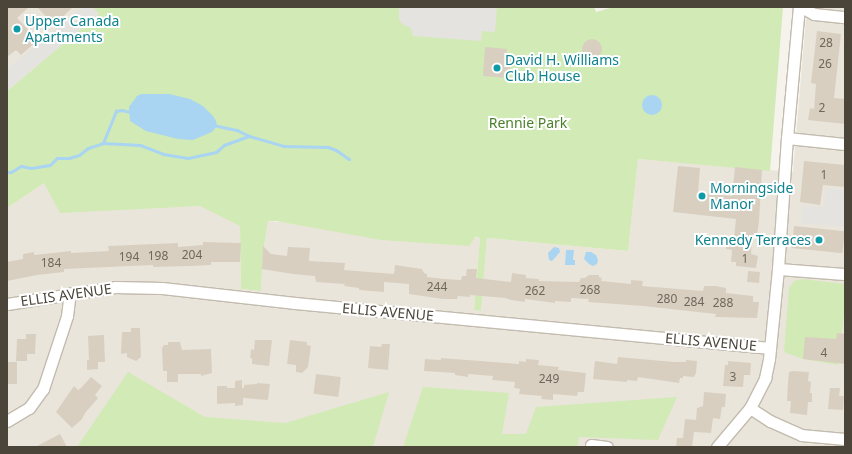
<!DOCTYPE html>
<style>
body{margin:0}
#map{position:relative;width:852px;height:454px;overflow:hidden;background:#f6f3ec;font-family:"Noto Sans",sans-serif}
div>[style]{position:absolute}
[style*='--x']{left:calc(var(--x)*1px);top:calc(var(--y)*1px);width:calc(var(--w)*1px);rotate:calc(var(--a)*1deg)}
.residential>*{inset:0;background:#eae5da}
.green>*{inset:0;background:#d2eab5}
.parking>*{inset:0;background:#e5e3e0}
.water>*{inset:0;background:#a9d4f2}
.round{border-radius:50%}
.stream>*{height:3px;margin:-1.5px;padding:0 1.5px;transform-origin:1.5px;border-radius:1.5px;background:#a9d4f2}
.building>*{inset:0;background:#d8cfc1;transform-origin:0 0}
.roads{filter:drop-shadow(1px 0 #c2bbae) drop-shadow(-1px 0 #c2bbae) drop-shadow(0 1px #c2bbae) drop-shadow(0 -1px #c2bbae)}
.minor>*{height:11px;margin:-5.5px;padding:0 5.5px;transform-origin:5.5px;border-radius:5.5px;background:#fff}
.dots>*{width:11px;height:11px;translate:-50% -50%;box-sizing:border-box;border:2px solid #fff;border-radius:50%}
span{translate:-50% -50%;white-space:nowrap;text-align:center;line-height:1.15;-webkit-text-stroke:4px #fff;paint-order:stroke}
.number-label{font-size:12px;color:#6e675b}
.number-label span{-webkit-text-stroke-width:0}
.culture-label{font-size:14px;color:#0d838f}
.left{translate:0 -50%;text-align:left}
.right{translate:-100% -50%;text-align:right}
.park-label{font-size:14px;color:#4a7f2a}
.street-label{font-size:14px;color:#4b4439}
.frame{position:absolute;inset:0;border:8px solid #4b4439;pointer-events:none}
</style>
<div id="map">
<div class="residential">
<div style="clip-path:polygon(7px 7px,93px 7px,7px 91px)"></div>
<div style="clip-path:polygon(807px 7px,845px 7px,845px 447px,7px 447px,7px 208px,44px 183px,200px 206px,240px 209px,241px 289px,261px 291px,263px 253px,268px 221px,480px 238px,474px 310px,481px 311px,487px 238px,628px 251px,638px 159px,793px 172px)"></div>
</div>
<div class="green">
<div style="clip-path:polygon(93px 7px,594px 7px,596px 12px,614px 7px,783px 7px,770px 171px,638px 159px,628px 251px,487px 238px,481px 311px,474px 310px,480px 238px,475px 237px,469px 246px,381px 240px,276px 221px,268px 221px,263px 253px,261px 291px,241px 289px,240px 226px,200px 206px,60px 213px,44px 183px,7px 208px,7px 91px,98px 14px)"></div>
<div style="clip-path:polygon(802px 279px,845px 284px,845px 306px,838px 365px,803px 359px,784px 352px,789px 288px,794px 281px)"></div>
<div style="clip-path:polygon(128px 372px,205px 417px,285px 423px,389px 392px,373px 447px,77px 447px)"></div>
<div style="clip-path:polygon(423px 387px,509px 393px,502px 434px,526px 434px,536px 407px,677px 397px,658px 440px,579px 437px,577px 447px,403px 447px)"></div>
</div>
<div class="parking">
<div style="clip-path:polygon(82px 7px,93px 7px,99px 14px,7px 91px,7px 69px)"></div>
<div style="clip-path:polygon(395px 7px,497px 7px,495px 32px,482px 31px,481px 41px,413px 36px,411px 28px,402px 24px,399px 19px,399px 8px)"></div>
<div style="clip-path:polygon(825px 188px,845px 190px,845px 227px,801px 223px,802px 205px,824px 207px)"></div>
</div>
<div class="water">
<div style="clip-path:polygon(141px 94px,169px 94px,190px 99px,203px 106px,213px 116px,216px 121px,217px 126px,212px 132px,193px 140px,178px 139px,146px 131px,130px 121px,129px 107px,137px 96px)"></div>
<div class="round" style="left:642px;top:95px;width:20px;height:20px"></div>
<div style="clip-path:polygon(554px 247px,559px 248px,560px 252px,552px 261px,549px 260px,548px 253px)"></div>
<div style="clip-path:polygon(566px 250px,574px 250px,573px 260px,575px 260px,575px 265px,565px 265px)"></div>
<div style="clip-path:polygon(586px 252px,591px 252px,596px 255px,598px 260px,597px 264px,593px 266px,589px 264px,584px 259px)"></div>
</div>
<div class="stream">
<div style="--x:213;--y:125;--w:25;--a:12"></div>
<div style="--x:237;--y:130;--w:13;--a:27"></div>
<div style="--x:249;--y:136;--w:35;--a:16"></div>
<div style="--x:283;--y:146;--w:45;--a:1.3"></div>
<div style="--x:328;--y:147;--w:9;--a:21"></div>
<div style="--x:336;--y:150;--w:16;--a:35"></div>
<div style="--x:103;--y:143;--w:35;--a:-68"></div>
<div style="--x:116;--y:111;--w:6;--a:-9"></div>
<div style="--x:122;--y:110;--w:11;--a:15"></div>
<div style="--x:7;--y:172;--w:4;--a:0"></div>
<div style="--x:11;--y:172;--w:12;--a:-31"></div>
<div style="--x:21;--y:166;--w:10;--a:11"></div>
<div style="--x:31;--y:168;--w:19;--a:-9"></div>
<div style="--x:50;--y:165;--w:10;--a:-45"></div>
<div style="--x:57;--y:158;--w:12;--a:0"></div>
<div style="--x:69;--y:158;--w:10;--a:-17"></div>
<div style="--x:79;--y:155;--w:11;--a:-38"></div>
<div style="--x:88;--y:148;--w:16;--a:-18"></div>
<div style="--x:103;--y:143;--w:37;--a:3"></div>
<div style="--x:140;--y:145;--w:25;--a:21"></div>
<div style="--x:163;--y:154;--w:25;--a:9"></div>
<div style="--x:188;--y:158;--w:29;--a:-12"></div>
<div style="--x:216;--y:152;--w:11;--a:-41"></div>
<div style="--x:224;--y:145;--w:27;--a:-20"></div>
</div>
<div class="building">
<div style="clip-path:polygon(7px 7px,29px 7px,17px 18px,38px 40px,21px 55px,16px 50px,7px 57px)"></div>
<div style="clip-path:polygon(37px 7px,73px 7px,54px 25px)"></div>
<div style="clip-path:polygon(817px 31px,841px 34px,834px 98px,845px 99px,845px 124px,808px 120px,810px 108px,814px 109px,816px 84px,811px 83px)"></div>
<div class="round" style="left:582px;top:39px;width:20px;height:20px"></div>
<div style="clip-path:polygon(485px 47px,507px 49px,506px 60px,511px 61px,509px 78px,483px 76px)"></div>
<div style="clip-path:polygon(804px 161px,845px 165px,845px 187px,823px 185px,820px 205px,800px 202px)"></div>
<div style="clip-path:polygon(678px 166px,700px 168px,698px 193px,732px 196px,735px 167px,762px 170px,759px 221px,757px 236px,752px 236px,751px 254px,758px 256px,756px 268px,736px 266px,736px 262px,731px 262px,732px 250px,726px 249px,727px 237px,734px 237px,736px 219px,673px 212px)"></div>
<div style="left:794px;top:226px;width:51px;height:22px;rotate:6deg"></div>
<div style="clip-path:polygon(203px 242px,241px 243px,240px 262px,211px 262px,211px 265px,190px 266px,153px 267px,153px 265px,64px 269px,64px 272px,37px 275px,7px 281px,7px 262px,23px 259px,23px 254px,34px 252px,34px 255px,71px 251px,71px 253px,109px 251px,108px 246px,178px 243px,178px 247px,203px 245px)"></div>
<div style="clip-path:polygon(263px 246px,271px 254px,287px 256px,288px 247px,310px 248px,309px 261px,345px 263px,344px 270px,394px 274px,395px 265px,422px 269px,424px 273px,427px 274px,427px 277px,444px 279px,461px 280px,462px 276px,466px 276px,467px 269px,477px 269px,476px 278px,511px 282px,512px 273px,526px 275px,526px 278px,539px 279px,539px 281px,579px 282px,581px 278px,585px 278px,589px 275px,599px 275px,599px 277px,602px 278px,601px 281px,631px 284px,631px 280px,643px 281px,642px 286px,703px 291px,704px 286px,715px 286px,726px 288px,726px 293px,753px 296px,753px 302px,759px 302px,757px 318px,715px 317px,716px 314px,643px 306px,588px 302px,589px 299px,571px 298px,571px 302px,555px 301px,555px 303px,525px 299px,525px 302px,511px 300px,505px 298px,470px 295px,470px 297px,458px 296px,457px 299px,443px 299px,409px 294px,409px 284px,384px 282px,384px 292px,359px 290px,359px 288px,344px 286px,345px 284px,316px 282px,315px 276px,293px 274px,262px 269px)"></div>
<div style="left:748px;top:271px;width:12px;height:11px;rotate:5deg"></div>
<div style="clip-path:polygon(131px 328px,140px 328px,141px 357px,136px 361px,127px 357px,127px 353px,121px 354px,122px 332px,131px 332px)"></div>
<div style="clip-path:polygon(837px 333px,845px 334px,845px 364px,803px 359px,805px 337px,836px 339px)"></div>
<div style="clip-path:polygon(26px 334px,36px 334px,35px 354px,27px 354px,27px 361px,16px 361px,17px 339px,26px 339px)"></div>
<div style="clip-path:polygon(104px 335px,105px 362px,98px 362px,98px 369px,87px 370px,87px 360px,89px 360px,88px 336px)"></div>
<div style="clip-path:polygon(255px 340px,272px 340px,269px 366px,252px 364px,252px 358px,250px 358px,251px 349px,254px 350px)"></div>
<div style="clip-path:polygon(290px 340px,307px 342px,307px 345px,311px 346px,308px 367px,302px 373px,296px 372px,296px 365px,287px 364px)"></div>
<div style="clip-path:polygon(168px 342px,180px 342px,182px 350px,211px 349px,212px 373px,201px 376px,201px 374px,178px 374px,178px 382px,167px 382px,167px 371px,163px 371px,162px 348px,164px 345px,168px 345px)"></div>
<div style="clip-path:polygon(382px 344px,390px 344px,388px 370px,368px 368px,370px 346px,381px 347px)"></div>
<div style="clip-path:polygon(618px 357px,674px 362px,686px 362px,686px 360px,697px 361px,696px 373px,694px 377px,683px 376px,683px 378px,680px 378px,679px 383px,638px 377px,637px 381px,627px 380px,627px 382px,593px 379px,595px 361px,617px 364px)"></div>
<div style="clip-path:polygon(441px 358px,519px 364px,519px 361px,526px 362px,526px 359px,539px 360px,538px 365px,559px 367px,558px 370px,586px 373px,584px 392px,578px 392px,577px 396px,553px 394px,553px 400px,541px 399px,542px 396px,519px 394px,520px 389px,514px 388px,515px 382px,492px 380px,493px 376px,468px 374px,468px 377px,455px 375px,455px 373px,424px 371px,425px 359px,441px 360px)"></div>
<div style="clip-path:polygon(728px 361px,751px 363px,750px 375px,744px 375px,743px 387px,723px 386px,725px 365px,728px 365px)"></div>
<div style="left:7px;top:362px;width:10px;height:22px"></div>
<div style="clip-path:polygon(793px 371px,809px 372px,808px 381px,811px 382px,810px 393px,812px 393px,812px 402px,808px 402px,807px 415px,790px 413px,791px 401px,787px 401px,788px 382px,789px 372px)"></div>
<div style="left:316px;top:374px;width:25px;height:20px;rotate:7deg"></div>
<div style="clip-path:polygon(91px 377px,102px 386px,95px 395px,98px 398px,85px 413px,82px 419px,72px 428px,56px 412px,74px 386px,78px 390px,80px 389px)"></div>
<div style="clip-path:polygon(242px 380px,242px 388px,244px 388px,244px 385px,257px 384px,257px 383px,270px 384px,268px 400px,243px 398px,243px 405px,235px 406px,235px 403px,217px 404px,217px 386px,227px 386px,227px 388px,235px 388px,235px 381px)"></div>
<div style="clip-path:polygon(830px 388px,840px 388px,839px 396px,844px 396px,843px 410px,828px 409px)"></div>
<div style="clip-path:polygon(704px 392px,726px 394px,725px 407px,722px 407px,720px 419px,713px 418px,711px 433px,694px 432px,692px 447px,676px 447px,677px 438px,683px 438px,685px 419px,696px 420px,697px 408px,703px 406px)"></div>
<div style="clip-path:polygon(60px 434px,67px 447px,35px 447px)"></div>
</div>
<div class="roads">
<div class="minor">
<div style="--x:801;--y:7;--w:15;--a:28"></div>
<div style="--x:814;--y:14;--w:31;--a:6"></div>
<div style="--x:787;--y:138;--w:58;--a:5.9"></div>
<div style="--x:778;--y:269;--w:67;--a:4.3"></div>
<div style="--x:7;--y:304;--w:109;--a:-8.9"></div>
<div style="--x:115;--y:287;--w:47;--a:1.2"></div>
<div style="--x:162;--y:288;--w:134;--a:6.4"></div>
<div style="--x:295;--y:303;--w:477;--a:5.4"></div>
<div style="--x:750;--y:408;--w:24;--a:33"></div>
<div style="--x:770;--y:421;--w:34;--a:24"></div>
<div style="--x:801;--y:435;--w:44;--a:5.2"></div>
<div style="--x:7;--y:421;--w:26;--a:-31"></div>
<div style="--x:29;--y:408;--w:24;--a:-54"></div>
<div style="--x:43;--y:389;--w:77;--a:-71.8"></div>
<div style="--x:67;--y:316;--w:23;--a:-83"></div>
<div style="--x:591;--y:445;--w:16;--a:7"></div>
<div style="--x:717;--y:447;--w:51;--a:-49.8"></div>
<div style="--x:750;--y:408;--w:34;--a:-63"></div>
<div style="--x:765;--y:378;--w:19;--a:-78"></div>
<div style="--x:769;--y:359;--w:90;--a:-84.3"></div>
<div style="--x:778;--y:269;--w:131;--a:-86.1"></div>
<div style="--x:787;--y:138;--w:132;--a:-84.8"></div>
</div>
</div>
<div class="dots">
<div style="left:17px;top:29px;background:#0f9aa8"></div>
<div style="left:497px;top:68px;background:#0f9aa8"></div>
<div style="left:702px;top:196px;background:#0f9aa8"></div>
<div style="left:819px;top:240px;background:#0f9aa8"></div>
</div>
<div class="number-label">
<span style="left:826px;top:43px">28</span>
<span style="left:825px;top:64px">26</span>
<span style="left:822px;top:108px">2</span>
<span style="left:824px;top:175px">1</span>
<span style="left:192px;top:255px">204</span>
<span style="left:158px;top:256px">198</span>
<span style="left:129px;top:257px">194</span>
<span style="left:745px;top:259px">1</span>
<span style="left:51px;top:263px">184</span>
<span style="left:437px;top:287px">244</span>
<span style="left:590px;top:290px">268</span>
<span style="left:535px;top:291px">262</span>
<span style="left:667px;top:299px">280</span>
<span style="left:694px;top:302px">284</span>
<span style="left:723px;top:303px">288</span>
<span style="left:824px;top:353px">4</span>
<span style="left:733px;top:377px">3</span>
<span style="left:549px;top:379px">249</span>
</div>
<div class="culture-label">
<span class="left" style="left:25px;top:29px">Upper Canada<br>Apartments</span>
<span class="left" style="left:505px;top:68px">David H. Williams<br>Club House</span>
<span class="left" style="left:710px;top:196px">Morningside<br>Manor</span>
<span class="right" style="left:811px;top:240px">Kennedy Terraces</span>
</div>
<div class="park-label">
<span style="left:528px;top:123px">Rennie Park</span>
</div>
<div class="street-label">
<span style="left:66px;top:295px;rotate:-8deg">ELLIS AVENUE</span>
<span style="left:388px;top:312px;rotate:5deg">ELLIS AVENUE</span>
<span style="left:711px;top:342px;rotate:5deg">ELLIS AVENUE</span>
</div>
<div class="frame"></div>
</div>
